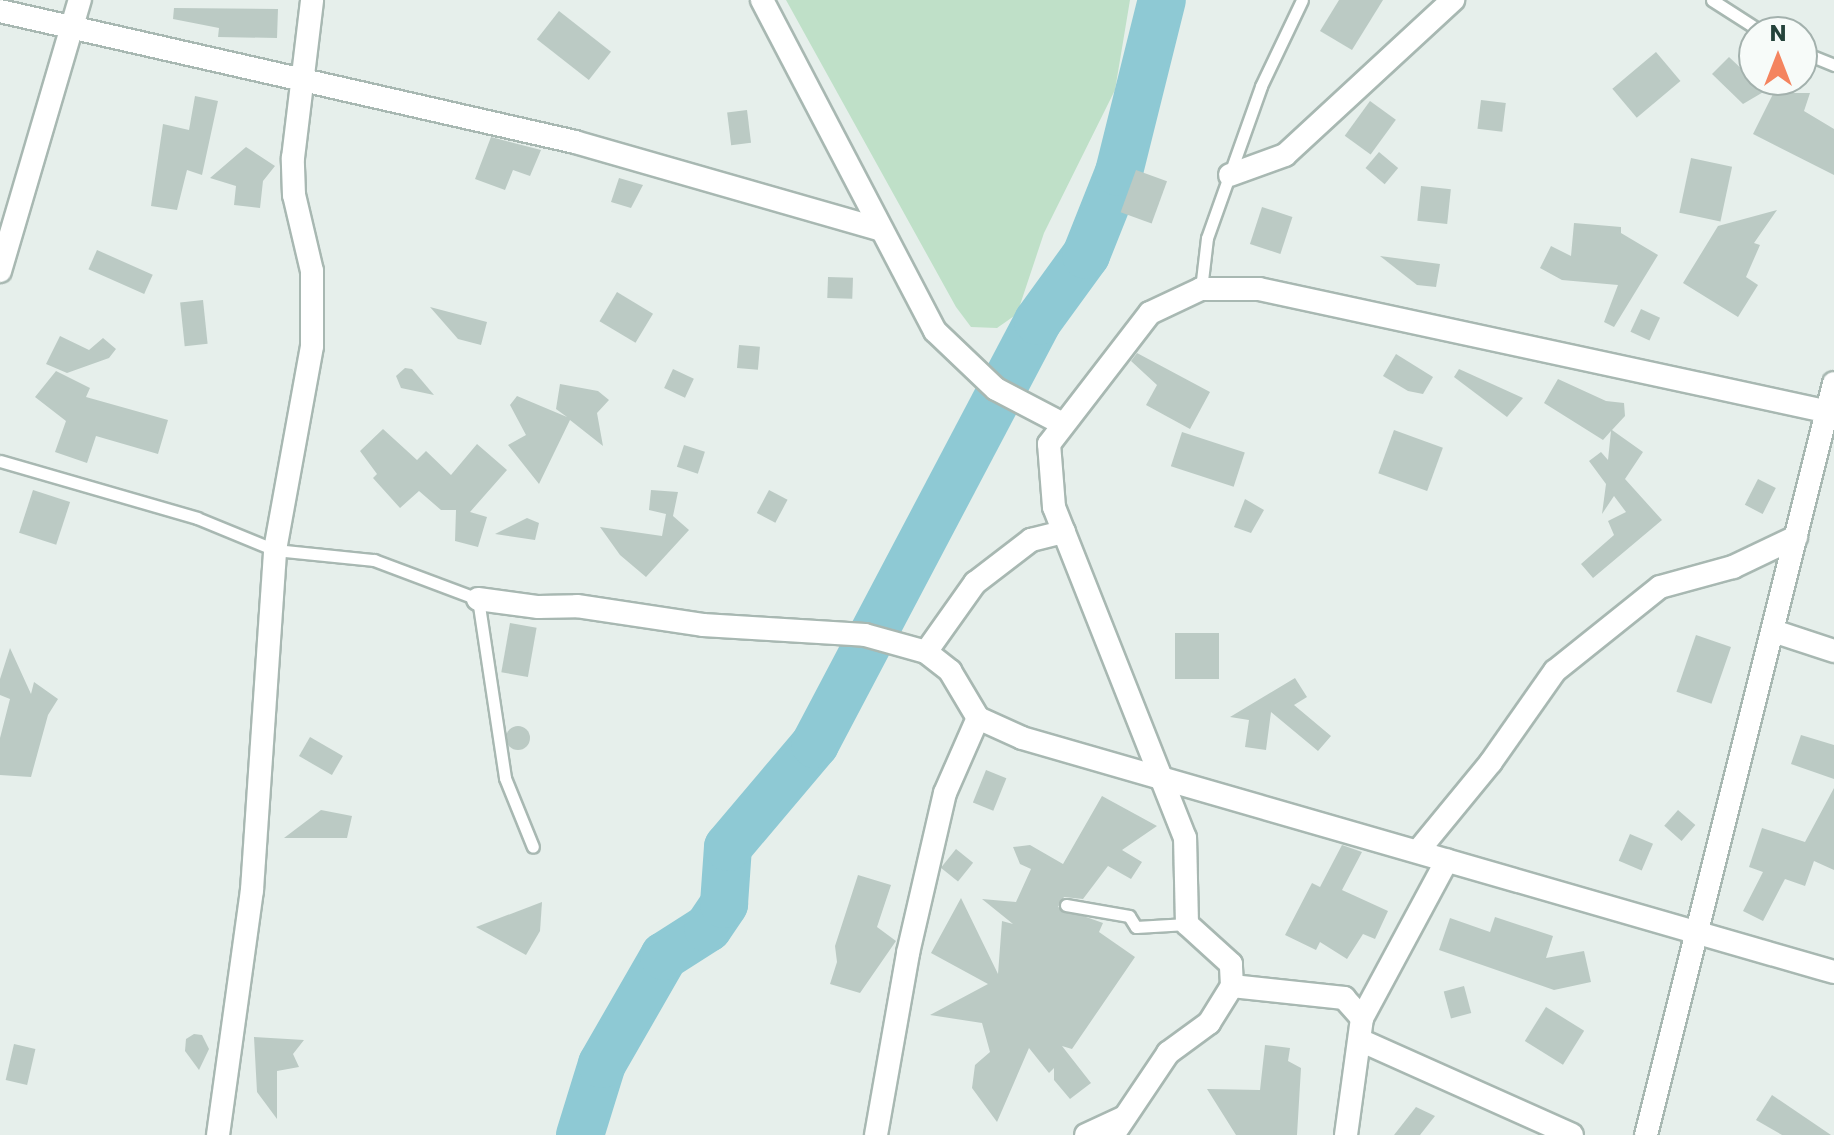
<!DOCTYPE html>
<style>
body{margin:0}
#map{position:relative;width:1834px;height:1135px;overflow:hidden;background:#e6efeb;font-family:Poppins,sans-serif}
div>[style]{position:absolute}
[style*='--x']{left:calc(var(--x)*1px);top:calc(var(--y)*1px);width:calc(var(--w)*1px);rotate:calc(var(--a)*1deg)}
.green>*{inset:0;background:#bfe0c8}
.river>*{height:48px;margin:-24px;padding:0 24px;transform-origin:24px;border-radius:24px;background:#8ec9d4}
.building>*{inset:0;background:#bbcac4;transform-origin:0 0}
.round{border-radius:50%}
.roads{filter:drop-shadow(2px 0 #a8b8b2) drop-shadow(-2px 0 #a8b8b2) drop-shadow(0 2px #a8b8b2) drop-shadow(0 -2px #a8b8b2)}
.service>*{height:11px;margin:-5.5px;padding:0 5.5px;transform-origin:5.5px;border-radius:5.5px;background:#fff}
.minor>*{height:22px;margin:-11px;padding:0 11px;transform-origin:11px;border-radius:11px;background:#fff}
span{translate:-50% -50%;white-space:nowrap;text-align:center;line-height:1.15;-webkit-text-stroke:6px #f7fbf9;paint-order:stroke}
.north{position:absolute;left:1738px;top:16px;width:80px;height:80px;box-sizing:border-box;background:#f7fbf9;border:2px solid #a3b1ad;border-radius:50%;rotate:0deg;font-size:22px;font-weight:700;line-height:32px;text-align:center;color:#24423a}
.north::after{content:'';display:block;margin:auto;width:28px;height:36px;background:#f4845f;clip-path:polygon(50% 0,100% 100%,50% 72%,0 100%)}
</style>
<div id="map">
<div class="green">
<div style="clip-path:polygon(786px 0,1130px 0,1115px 90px,1044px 233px,1017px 314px,997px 328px,971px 327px,956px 307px)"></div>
</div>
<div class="river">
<div style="--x:580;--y:1135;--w:74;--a:-72.8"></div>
<div style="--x:602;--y:1064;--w:125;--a:-60.1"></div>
<div style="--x:664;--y:956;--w:52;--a:-32.5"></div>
<div style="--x:708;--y:928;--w:29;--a:-56"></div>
<div style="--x:724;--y:904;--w:57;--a:-86"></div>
<div style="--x:728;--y:847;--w:135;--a:-49.8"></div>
<div style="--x:815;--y:744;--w:478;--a:-62.2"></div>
<div style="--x:1038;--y:321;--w:82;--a:-54"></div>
<div style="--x:1086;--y:255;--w:89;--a:-68.3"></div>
<div style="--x:1119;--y:172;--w:177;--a:-76"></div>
</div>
<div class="building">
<div style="clip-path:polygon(1339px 0,1383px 0,1352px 50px,1320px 31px)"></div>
<div style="clip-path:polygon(174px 8px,278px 9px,277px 38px,218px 37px,219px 28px,173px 19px)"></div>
<div style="left:559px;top:11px;width:66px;height:36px;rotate:38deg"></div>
<div style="left:1656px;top:52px;width:38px;height:57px;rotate:50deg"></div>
<div style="clip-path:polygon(1729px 57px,1765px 91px,1743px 104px,1712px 74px)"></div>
<div style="clip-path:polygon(1778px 84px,1790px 93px,1810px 93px,1804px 111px,1834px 129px,1834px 175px,1753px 134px)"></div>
<div style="clip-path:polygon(195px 96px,218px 101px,202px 175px,187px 170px,177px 210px,151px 206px,163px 124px,189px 130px)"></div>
<div style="left:1481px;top:100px;width:25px;height:29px;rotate:7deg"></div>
<div style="left:1370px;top:101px;width:32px;height:43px;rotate:36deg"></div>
<div style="left:747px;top:110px;width:33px;height:20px;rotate:83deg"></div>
<div style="clip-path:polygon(491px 137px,541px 150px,530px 176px,513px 170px,505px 190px,475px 179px)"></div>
<div style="clip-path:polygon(246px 147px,275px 166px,263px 181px,260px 208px,234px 205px,236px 186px,210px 178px)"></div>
<div style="left:1379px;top:152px;width:25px;height:21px;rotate:40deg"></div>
<div style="left:1691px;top:158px;width:42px;height:56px;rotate:12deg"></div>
<div style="left:1136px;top:170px;width:33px;height:45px;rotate:20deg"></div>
<div style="clip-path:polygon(619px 178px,643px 185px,631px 208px,611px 202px)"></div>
<div style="left:1421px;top:186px;width:30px;height:35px;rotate:6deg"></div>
<div style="left:1262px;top:207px;width:32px;height:39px;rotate:18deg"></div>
<div style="clip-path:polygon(1777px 210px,1754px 243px,1760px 245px,1746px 277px,1758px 285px,1738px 317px,1683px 283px,1718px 226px)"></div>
<div style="clip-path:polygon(1574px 223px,1621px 227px,1621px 233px,1658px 255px,1614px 327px,1604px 322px,1618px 285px,1562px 280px,1540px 268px,1551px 246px,1571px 256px)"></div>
<div style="left:97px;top:250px;width:61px;height:21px;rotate:24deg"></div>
<div style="clip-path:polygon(1380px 256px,1440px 264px,1436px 287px,1417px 285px)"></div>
<div style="left:828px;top:277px;width:25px;height:21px;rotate:2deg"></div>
<div style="left:617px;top:292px;width:42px;height:34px;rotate:31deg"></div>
<div style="left:203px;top:300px;width:44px;height:23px;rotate:84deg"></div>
<div style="clip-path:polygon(430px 307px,487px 322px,481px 345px,458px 339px)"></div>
<div style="left:1641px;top:309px;width:21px;height:25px;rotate:25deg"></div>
<div style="clip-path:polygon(60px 336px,89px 350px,103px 338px,116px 349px,109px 358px,67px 373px,46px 364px)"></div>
<div style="left:739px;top:345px;width:21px;height:23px;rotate:5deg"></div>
<div style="clip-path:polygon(1137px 353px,1210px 392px,1190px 429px,1146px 405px,1157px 385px,1131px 361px)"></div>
<div style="clip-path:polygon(1396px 354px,1433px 377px,1423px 394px,1408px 391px,1383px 376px)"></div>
<div style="clip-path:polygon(405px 368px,412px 369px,434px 395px,401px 388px,396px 376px)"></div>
<div style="left:673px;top:369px;width:23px;height:21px;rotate:25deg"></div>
<div style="clip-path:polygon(1459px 369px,1523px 398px,1507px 417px,1454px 377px)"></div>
<div style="clip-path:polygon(56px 371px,90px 388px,86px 397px,168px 420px,158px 454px,96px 436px,87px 463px,55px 452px,66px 421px,35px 397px)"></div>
<div style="clip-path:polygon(1558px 379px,1606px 401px,1624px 403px,1625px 416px,1612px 430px,1643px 452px,1625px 479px,1662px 520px,1593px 578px,1581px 564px,1614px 535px,1608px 521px,1626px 512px,1614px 496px,1602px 514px,1606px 484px,1589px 461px,1601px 452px,1608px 460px,1611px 431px,1603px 440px,1544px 403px)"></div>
<div style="clip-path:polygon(560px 384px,598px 391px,609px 400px,597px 413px,603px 446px,570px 420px,539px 484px,508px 445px,526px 435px,510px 405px,517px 396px,567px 417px,556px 409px)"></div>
<div style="clip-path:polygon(383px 429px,417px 460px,426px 451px,451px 475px,477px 444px,507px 470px,470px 512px,487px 517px,478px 547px,455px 541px,456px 510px,441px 510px,419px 491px,400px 508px,373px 478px,377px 474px,360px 451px)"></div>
<div style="left:1394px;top:430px;width:52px;height:46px;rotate:20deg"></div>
<div style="left:1182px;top:432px;width:66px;height:36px;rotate:18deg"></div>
<div style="left:684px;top:445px;width:22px;height:23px;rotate:18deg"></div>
<div style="left:1758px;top:479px;width:20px;height:29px;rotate:27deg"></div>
<div style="left:33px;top:490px;width:39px;height:45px;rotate:18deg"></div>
<div style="clip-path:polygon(651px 490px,678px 492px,673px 516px,689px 530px,646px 577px,620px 555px,600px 527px,662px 536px,666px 514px,649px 510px)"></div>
<div style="left:769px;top:490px;width:21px;height:26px;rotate:28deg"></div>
<div style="clip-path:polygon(1245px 499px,1264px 510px,1251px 533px,1234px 527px)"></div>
<div style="clip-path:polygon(527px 518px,539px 523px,535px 540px,495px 534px)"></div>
<div style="left:510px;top:623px;width:27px;height:50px;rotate:10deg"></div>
<div style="left:1175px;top:633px;width:44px;height:46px"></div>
<div style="left:1696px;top:635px;width:37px;height:60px;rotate:19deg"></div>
<div style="clip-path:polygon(10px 648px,31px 694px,34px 682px,58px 699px,48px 715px,31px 777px,0 775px,0 738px,10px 699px,0 695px,0 679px)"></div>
<div style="clip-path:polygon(1295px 678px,1307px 697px,1294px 705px,1331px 736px,1318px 751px,1271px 712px,1266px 750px,1245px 747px,1249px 720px,1230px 717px)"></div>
<div class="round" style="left:506px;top:726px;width:24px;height:24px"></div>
<div style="clip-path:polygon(1801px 735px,1834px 745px,1834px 779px,1791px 764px)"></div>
<div style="left:310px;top:737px;width:38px;height:22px;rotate:30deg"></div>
<div style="left:986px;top:770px;width:22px;height:35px;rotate:22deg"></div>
<div style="clip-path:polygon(1834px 788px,1834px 870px,1814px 861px,1805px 886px,1785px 879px,1763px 921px,1743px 911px,1763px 872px,1749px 867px,1762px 828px,1805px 842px)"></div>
<div style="clip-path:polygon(1102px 796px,1157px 826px,1122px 850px,1142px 862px,1131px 879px,1108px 866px,1083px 899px,1064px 897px,1058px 907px,1103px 923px,1099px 932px,1135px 957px,1072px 1049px,1062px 1046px,1091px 1083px,1070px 1099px,1054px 1080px,1054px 1068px,1049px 1073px,1029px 1048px,997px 1122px,972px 1088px,975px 1065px,990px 1052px,982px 1023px,930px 1015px,988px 984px,931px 953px,961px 898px,998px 974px,1002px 921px,1013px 924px,982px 899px,1016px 902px,1031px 869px,1020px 864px,1013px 847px,1030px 845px,1063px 864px)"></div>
<div style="clip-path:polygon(321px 810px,352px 816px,347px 838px,284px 838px)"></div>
<div style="left:1678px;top:810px;width:23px;height:21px;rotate:41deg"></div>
<div style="left:1630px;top:834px;width:25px;height:29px;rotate:23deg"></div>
<div style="clip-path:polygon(1342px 845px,1362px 852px,1342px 890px,1388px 911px,1375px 939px,1363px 934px,1347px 959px,1320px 942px,1316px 950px,1285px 935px,1312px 883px,1320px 887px)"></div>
<div style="left:956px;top:849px;width:22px;height:24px;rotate:39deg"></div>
<div style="clip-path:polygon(858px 875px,891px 885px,877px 927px,896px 941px,860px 993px,830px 984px,837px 962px,835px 946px)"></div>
<div style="clip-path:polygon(542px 902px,540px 931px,526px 955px,476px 927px)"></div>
<div style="clip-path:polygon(1495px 917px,1553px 936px,1546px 958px,1584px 951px,1591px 982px,1554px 990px,1439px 950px,1450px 918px,1490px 932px)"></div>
<div style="left:1464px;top:986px;width:28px;height:21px;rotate:75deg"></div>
<div style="left:1546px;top:1007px;width:45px;height:40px;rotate:32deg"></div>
<div style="clip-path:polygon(194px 1034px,202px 1035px,209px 1049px,199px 1070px,185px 1051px,186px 1039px)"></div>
<div style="clip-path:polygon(254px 1037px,304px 1040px,293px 1054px,299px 1067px,277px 1071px,277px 1119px,257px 1092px)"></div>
<div style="left:14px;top:1044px;width:22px;height:37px;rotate:13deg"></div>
<div style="clip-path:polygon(1265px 1045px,1290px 1048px,1288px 1061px,1301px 1068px,1297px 1135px,1236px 1135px,1207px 1089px,1260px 1090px)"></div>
<div style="clip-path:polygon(1772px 1095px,1831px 1135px,1782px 1135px,1756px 1120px)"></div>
<div style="clip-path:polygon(1416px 1107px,1435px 1116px,1420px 1135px,1394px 1135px)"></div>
</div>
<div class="roads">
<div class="service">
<div style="--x:1712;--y:0;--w:59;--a:32.6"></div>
<div style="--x:1802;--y:52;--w:35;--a:22"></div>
<div style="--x:1201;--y:289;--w:51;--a:-83.3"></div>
<div style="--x:1207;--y:238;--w:161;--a:-70.4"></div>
<div style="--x:1261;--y:86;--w:95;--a:-64.5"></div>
<div style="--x:0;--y:461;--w:205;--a:16.1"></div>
<div style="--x:197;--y:518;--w:84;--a:22.3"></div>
<div style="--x:275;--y:550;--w:100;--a:5.8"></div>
<div style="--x:374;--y:560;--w:111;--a:20.6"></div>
<div style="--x:478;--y:599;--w:181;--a:81.4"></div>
<div style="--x:505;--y:778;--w:74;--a:67.9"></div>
<div style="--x:1066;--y:905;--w:64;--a:9.9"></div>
<div style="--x:1129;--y:916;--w:13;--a:58"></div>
<div style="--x:1136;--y:927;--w:51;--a:-3.4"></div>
</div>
<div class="minor">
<div style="--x:762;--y:0;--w:373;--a:62.4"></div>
<div style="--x:935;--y:331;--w:84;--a:43.6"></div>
<div style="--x:996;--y:389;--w:76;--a:27.6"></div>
<div style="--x:0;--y:11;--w:590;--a:12.83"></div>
<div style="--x:575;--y:142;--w:318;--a:16"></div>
<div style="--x:1230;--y:175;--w:59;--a:-20"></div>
<div style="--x:1285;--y:155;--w:229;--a:-42.7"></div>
<div style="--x:0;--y:271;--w:283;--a:-73.6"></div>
<div style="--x:478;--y:599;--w:61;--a:7.6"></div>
<div style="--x:538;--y:607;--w:39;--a:-1"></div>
<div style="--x:577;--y:606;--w:127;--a:8.6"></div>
<div style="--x:703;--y:625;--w:162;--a:3.5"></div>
<div style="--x:865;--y:635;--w:63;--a:15.6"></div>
<div style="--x:926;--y:652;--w:31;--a:38"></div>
<div style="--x:950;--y:671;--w:55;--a:59.2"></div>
<div style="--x:978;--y:718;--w:48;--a:24.4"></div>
<div style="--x:1022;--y:738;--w:845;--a:16.08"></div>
<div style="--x:1773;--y:631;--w:64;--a:18.2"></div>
<div style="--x:926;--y:652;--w:85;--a:-54.6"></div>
<div style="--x:975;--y:583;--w:71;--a:-37.5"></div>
<div style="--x:1031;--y:540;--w:34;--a:-14"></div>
<div style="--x:1418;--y:851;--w:115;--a:-50.6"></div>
<div style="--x:1491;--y:762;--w:111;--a:-54.9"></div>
<div style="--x:1555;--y:671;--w:134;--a:-38.7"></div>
<div style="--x:1660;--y:587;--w:76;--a:-15.3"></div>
<div style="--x:1733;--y:567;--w:70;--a:-25.5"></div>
<div style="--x:1232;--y:986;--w:113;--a:6.1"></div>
<div style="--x:1344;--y:998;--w:27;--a:48"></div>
<div style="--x:1362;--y:1041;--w:230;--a:24.1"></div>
<div style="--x:218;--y:1135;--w:247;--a:-82.1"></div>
<div style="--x:252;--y:890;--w:341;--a:-86.1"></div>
<div style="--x:275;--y:550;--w:207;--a:-79.7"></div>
<div style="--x:312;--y:346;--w:75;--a:-90"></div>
<div style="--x:312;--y:271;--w:78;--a:-103.3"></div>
<div style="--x:294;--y:195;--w:37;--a:-92"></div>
<div style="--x:293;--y:158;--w:159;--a:-83.1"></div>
<div style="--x:876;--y:1135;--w:185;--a:-80"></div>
<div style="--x:908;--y:953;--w:164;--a:-77"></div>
<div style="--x:945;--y:793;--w:82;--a:-66.3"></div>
<div style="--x:1086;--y:1135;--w:41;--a:-24.7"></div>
<div style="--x:1113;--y:1135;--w:99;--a:-56.1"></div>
<div style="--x:1168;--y:1053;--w:51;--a:-36.2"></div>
<div style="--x:1209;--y:1023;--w:44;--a:-58.1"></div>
<div style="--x:1232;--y:986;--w:22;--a:-93"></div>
<div style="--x:1231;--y:964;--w:59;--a:-137.7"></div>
<div style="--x:1187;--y:924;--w:86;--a:-91.3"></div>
<div style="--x:1185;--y:838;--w:356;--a:-111.6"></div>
<div style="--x:1054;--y:507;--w:63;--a:-94.5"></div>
<div style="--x:1049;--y:444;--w:165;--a:-52.4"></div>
<div style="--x:1150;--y:313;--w:56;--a:-25.2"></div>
<div style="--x:1201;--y:289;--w:58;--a:0"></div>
<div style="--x:1259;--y:289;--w:588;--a:12.17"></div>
<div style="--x:1346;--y:1135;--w:118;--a:-82.2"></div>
<div style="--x:1362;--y:1018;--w:179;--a:-61.7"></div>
<div style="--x:1646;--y:1135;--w:775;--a:-75.96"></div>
</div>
</div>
<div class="north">N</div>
</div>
